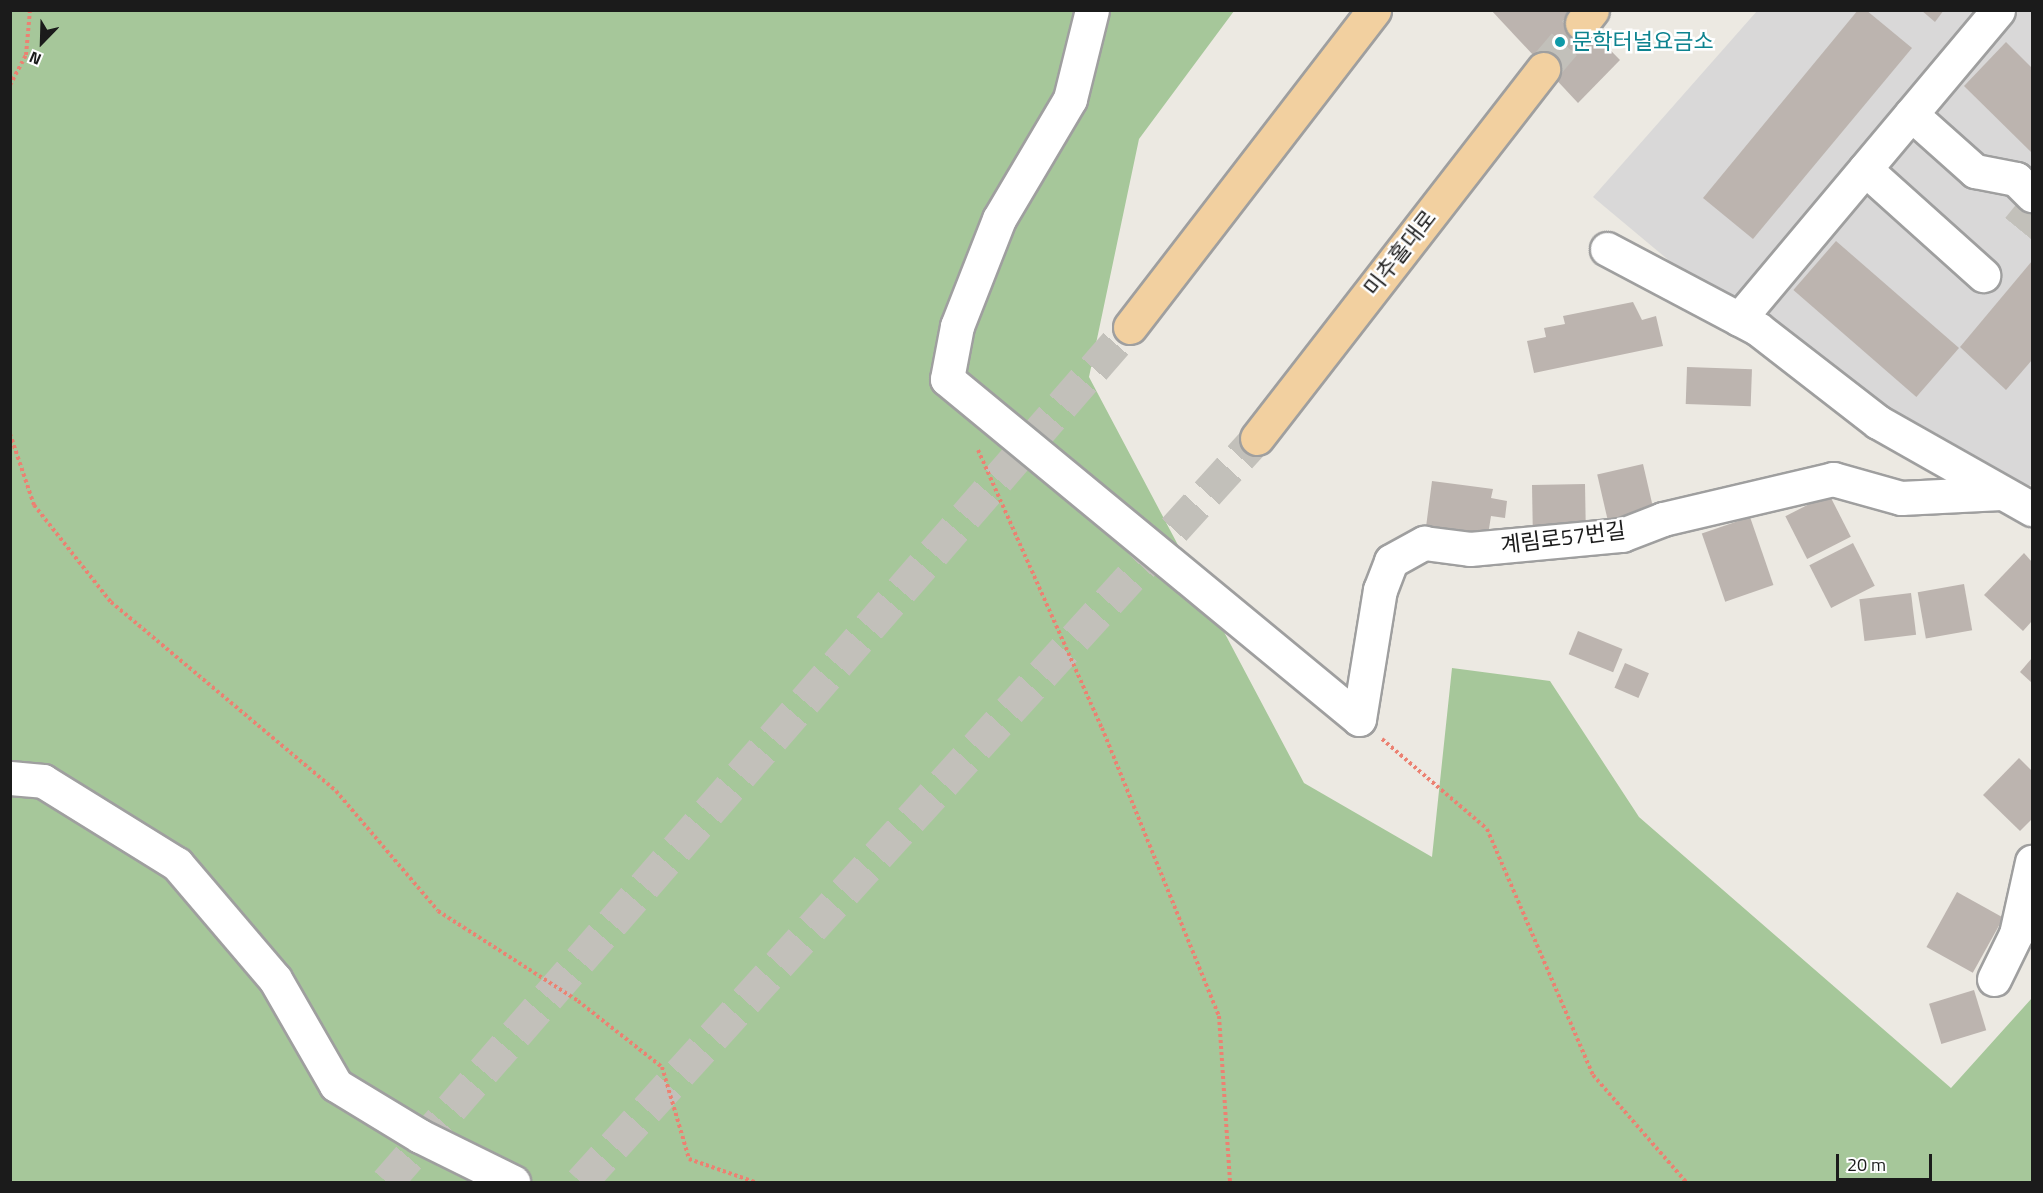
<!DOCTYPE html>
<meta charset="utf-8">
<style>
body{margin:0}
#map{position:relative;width:2043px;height:1193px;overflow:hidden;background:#ece9e2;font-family:"Titillium Web","Noto Sans KR",sans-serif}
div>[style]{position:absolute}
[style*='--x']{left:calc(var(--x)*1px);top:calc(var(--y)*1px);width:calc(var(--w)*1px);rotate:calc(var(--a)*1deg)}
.residential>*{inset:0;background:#d9d8d8}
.forest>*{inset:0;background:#a6c79a}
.building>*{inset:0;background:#bcb4af;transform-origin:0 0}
.minor-tunnel>*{height:33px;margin-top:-16.5px;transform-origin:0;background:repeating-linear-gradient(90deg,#c2c0ba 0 33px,transparent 0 49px)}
.major-tunnel>*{height:33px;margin-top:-16.5px;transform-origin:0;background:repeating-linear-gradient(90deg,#c2c0ba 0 33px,transparent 0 49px)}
.path>*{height:4px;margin-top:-2px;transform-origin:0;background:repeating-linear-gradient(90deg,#ec8172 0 3px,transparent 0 6px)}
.roads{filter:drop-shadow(2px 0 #9f9f9f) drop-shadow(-2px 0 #9f9f9f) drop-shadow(0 2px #9f9f9f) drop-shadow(0 -2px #9f9f9f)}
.minor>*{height:33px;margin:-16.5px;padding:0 16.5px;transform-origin:16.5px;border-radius:16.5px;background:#fff}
.major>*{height:33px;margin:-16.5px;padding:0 16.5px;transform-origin:16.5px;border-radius:16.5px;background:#f2d0a0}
.dots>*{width:16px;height:16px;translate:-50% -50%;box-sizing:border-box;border:3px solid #fff;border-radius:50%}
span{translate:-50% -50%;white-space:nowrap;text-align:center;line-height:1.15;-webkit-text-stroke:5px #fff;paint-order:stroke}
.culture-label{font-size:22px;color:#0d838f}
.left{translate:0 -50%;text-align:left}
.street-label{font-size:22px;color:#1b1b1b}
.frame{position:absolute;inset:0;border:12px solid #1b1b1b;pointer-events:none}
.north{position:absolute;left:12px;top:12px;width:60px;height:60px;-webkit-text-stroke:4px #fff;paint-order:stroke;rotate:203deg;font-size:16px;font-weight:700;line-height:24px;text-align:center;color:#1b1b1b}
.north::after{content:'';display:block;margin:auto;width:21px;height:27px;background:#1b1b1b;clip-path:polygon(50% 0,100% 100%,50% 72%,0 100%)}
.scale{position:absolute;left:1836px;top:1154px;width:96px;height:27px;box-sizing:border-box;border:3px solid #1b1b1b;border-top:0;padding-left:8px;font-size:18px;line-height:21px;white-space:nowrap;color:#1b1b1b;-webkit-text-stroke:4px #fff;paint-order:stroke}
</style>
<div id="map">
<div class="residential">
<div style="clip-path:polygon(1757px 11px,2032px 11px,2032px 484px,2010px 498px,1739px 319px,1593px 197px)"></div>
</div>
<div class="forest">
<div style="clip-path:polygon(10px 11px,1234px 11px,1139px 139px,1089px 377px,1304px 783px,1432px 857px,1452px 668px,1550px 681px,1639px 817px,1951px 1088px,2032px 998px,2032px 1182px,11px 1182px)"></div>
</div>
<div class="building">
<div style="clip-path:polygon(1491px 10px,1571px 10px,1620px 60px,1578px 103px)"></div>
<div style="clip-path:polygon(1858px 10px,1866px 10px,1912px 48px,1753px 239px,1703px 198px)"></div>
<div style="clip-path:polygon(1921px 10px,1944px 10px,1935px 22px)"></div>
<div style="clip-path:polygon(2006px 42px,2032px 68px,2032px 153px,1964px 86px)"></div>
<div style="left:1836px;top:241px;width:163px;height:65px;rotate:41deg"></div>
<div style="clip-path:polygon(2032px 261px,2032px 360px,2006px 390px,1960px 347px)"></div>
<div style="clip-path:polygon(1633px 302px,1642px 320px,1656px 316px,1663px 346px,1534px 373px,1527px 341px,1546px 337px,1544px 328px,1565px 324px,1563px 316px)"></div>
<div style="left:1687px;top:367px;width:65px;height:37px;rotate:2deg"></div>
<div style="left:1643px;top:464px;width:53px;height:47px;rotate:77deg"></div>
<div style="clip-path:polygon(1432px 481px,1493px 489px,1491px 498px,1507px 501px,1505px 518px,1491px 516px,1488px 535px,1426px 527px)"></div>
<div style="left:1585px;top:484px;width:43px;height:53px;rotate:89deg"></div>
<div style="left:1829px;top:494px;width:48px;height:49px;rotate:63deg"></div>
<div style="left:1750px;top:517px;width:72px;height:51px;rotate:71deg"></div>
<div style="left:1853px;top:543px;width:48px;height:49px;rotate:63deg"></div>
<div style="clip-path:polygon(2024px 553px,2032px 562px,2032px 621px,2023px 631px,1984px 595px)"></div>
<div style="left:1964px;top:584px;width:47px;height:47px;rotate:80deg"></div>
<div style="left:1911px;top:593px;width:42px;height:52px;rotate:83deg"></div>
<div style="left:1578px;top:631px;width:48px;height:25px;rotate:22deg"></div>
<div style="clip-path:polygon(2032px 658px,2032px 683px,2020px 672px)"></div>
<div style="left:1625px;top:663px;width:26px;height:27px;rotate:23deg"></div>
<div style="clip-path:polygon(2019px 758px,2032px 771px,2032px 819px,2020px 831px,1983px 795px)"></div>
<div style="left:1957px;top:892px;width:53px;height:63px;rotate:29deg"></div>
<div style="left:1974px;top:990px;width:42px;height:47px;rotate:73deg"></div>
</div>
<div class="minor-tunnel">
<div style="--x:1543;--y:69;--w:60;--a:-49.7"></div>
<div style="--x:2018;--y:228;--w:22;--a:-51"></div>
</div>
<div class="major-tunnel">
<div style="--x:387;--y:1182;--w:1133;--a:-49.01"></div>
<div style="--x:581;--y:1182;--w:1005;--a:-47.74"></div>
</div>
<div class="path">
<div style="--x:10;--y:85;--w:34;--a:-62"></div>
<div style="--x:26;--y:55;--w:45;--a:-84.9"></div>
<div style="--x:10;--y:434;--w:75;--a:71.3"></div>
<div style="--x:34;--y:505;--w:124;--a:51.6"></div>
<div style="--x:111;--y:602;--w:294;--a:40"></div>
<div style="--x:336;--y:791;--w:157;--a:49.6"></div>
<div style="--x:438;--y:911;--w:166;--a:32.7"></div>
<div style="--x:578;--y:1001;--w:107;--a:38.2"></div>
<div style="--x:662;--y:1067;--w:96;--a:73.6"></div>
<div style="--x:689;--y:1159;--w:70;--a:19.2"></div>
<div style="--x:978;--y:450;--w:304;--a:66"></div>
<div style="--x:1102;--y:728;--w:311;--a:67.9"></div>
<div style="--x:1219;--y:1016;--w:166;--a:86.2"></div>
<div style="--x:1382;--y:739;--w:138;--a:40.6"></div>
<div style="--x:1487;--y:829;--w:268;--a:66.7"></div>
<div style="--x:1593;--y:1075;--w:142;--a:49"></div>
</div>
<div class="roads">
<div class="minor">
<div style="--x:1092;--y:10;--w:92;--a:103.9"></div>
<div style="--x:1070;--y:99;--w:139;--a:120.6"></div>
<div style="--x:999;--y:219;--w:115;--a:111.4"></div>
<div style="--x:957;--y:326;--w:54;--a:100.7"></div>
<div style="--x:947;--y:379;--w:534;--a:39.53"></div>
<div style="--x:1359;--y:719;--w:131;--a:-80.8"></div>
<div style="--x:1380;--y:590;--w:31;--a:-69"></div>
<div style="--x:1391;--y:561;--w:38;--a:-29"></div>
<div style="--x:1424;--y:543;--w:46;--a:7.4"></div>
<div style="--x:1470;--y:549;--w:153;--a:-5.3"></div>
<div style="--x:1622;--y:535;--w:44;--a:-21.3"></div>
<div style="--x:1663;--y:519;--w:175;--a:-13.2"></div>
<div style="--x:1833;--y:479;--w:71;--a:15.6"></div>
<div style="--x:1901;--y:498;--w:100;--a:-2.9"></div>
<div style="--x:1911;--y:114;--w:86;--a:41.7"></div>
<div style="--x:1975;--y:171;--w:42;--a:11"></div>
<div style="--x:2016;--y:179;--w:23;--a:45"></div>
<div style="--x:1865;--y:169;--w:159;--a:41.9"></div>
<div style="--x:1607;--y:249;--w:171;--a:27.9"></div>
<div style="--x:1758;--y:329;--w:152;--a:37.8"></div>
<div style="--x:1878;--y:422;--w:177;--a:29.5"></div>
<div style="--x:1739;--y:319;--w:403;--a:-50"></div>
<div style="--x:10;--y:778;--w:33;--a:5"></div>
<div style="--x:43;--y:781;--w:158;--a:31.8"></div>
<div style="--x:177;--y:864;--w:151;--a:49.6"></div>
<div style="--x:275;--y:979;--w:122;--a:60.1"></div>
<div style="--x:336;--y:1085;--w:98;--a:31.3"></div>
<div style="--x:420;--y:1136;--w:104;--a:26.3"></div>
<div style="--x:1994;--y:979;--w:50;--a:-63.9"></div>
<div style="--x:2016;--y:934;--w:74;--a:-77.5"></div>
</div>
<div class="major">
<div style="--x:1582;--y:23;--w:16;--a:-52"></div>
<div style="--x:1130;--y:327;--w:400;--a:-52.4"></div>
<div style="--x:1257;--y:438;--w:467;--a:-52.2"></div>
</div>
</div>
<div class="dots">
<div style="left:1560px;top:42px;background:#0f9aa8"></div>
</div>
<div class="culture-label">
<span class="left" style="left:1572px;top:42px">문학터널요금소</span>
</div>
<div class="street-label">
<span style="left:1400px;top:253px;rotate:-52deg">미추홀대로</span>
<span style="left:1563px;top:538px;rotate:-7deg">계림로57번길</span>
</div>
<div class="frame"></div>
<div class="north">N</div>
<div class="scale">20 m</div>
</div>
